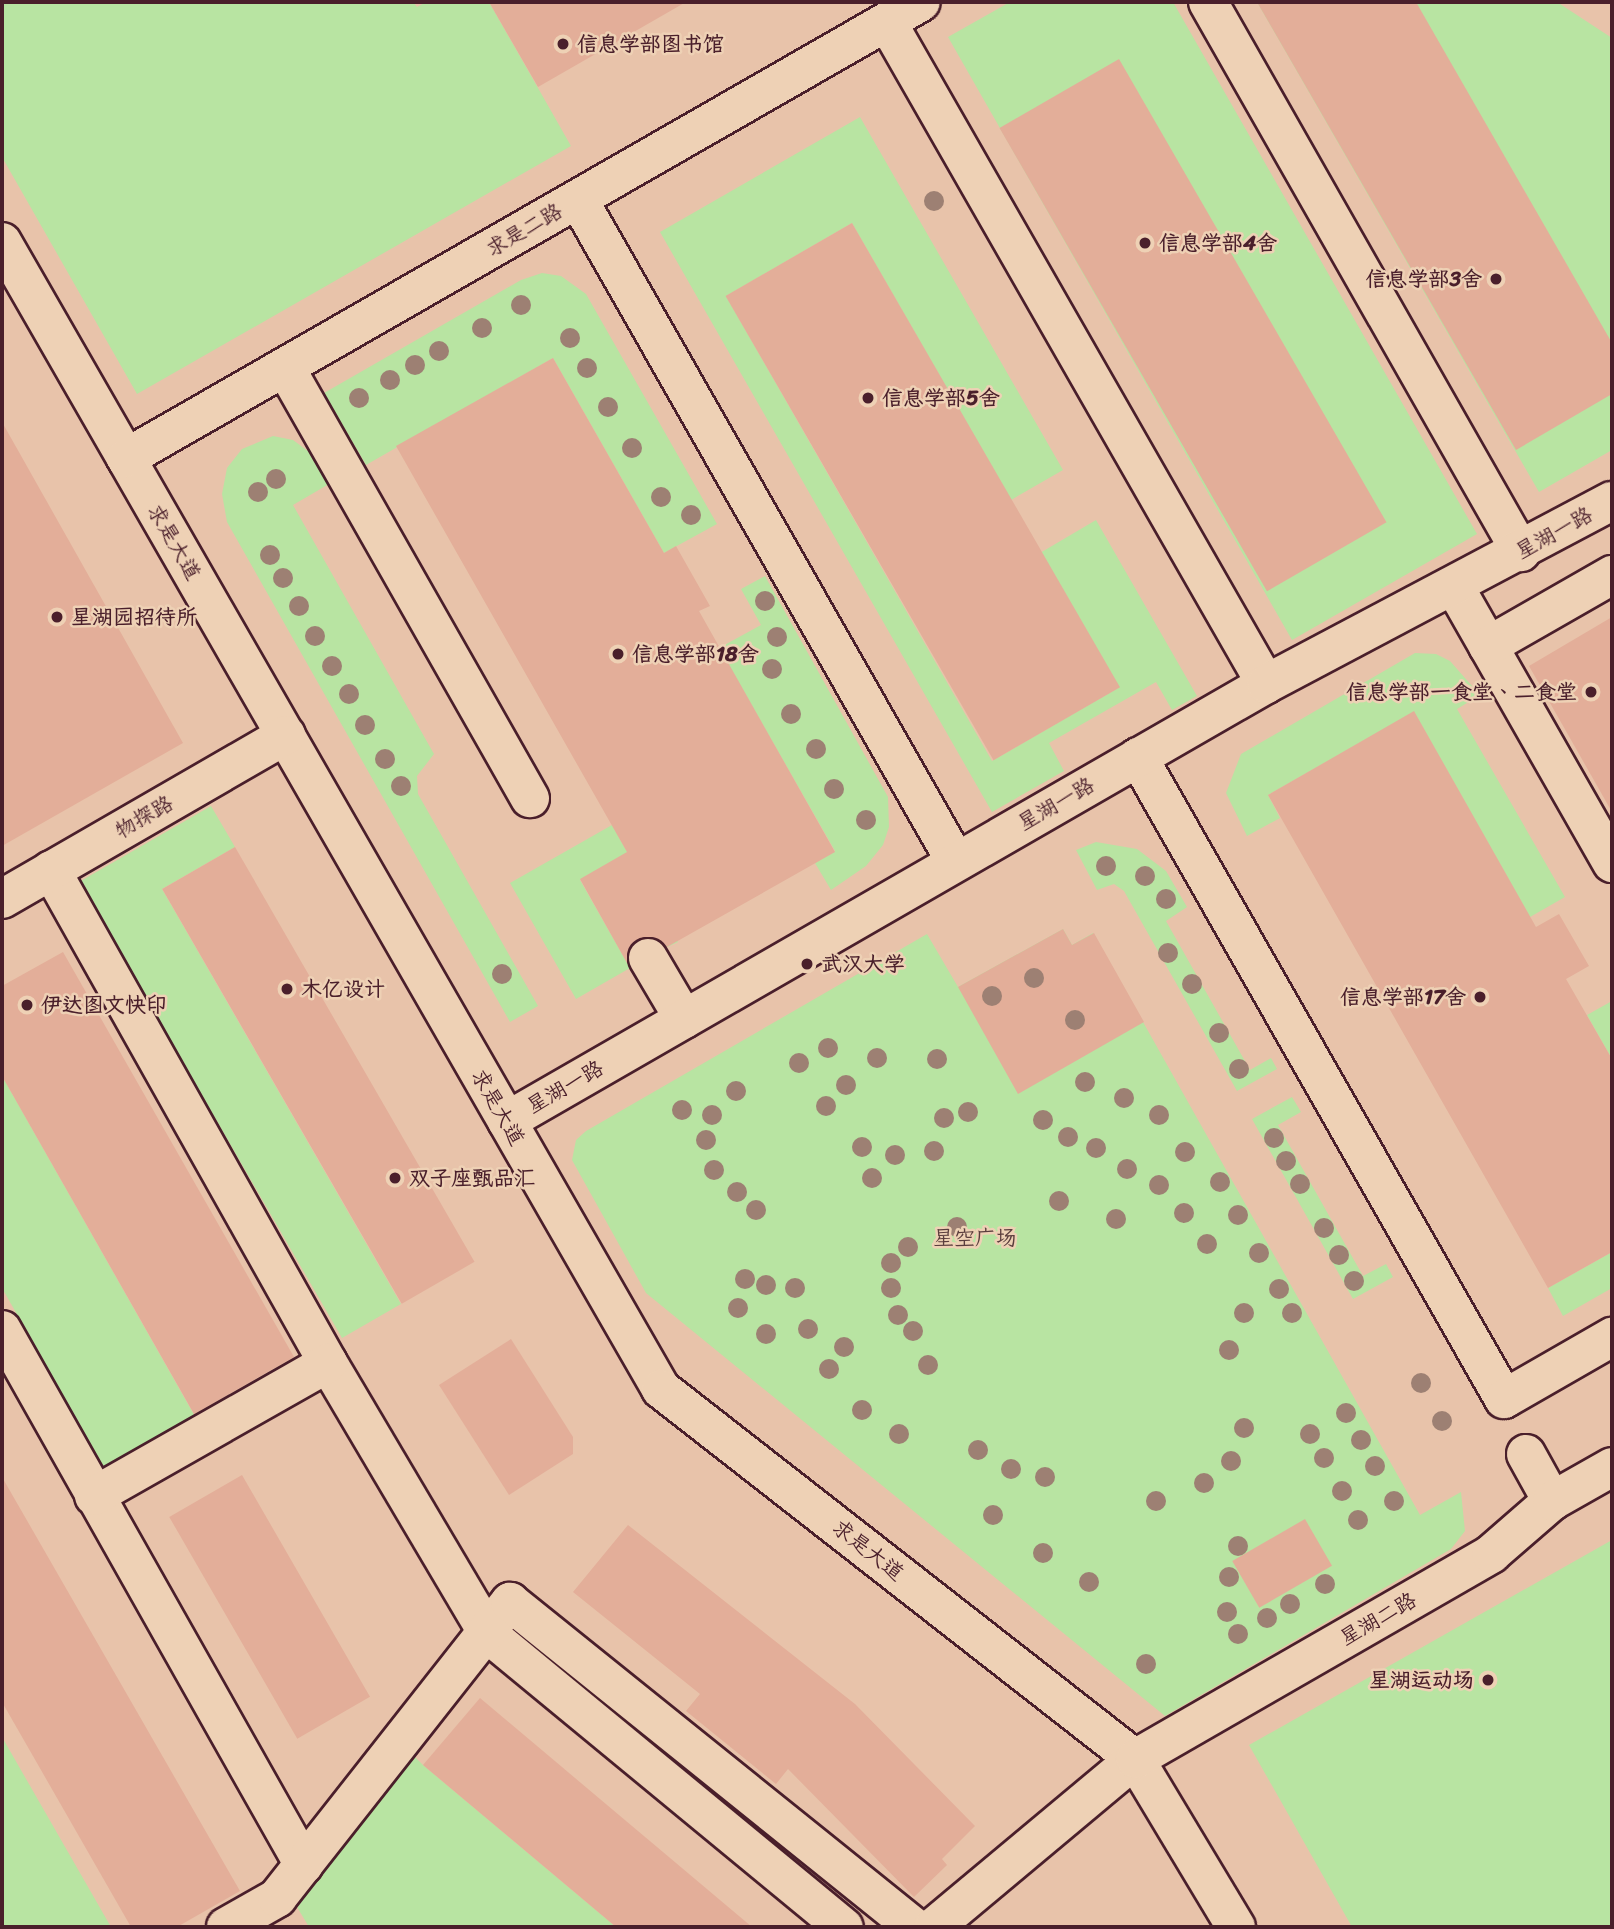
<!DOCTYPE html>
<meta charset="utf-8">
<style>
body{margin:0}
#map{position:relative;width:1614px;height:1929px;overflow:hidden;background:#eed1b5;font-family:Sriracha,"LXGW WenKai TC",sans-serif}
div>[style]{position:absolute}
[style*='--x']{left:calc(var(--x)*1px);top:calc(var(--y)*1px);width:calc(var(--w)*1px);rotate:calc(var(--a)*1deg)}
.built>*{inset:0;background:#e8c3aa;transform-origin:0 0}
.green>*{inset:0;background:#b8e4a2}
.building>*{inset:0;background:#e3ae99;transform-origin:0 0}
.roads{filter:drop-shadow(2px 0 #4a1f2b) drop-shadow(-2px 0 #4a1f2b) drop-shadow(0 2px #4a1f2b) drop-shadow(0 -2px #4a1f2b)}
.minor>*{height:38px;margin:-19px;padding:0 19px;transform-origin:19px;border-radius:19px;background:#eed1b5}
.trees>*{width:20px;height:20px;margin:-10px;border-radius:50%;background:#9d8073}
.dots>*{width:19px;height:19px;translate:-50% -50%;box-sizing:border-box;border:4px solid #eed1b5;border-radius:50%}
span{translate:-50% -50%;white-space:nowrap;text-align:center;line-height:1.15;-webkit-text-stroke:5px #eed1b5;paint-order:stroke}
.poi-label{font-size:21px;color:#4a1f2b;font-weight:700}
.left{translate:0 -50%;text-align:left}
.right{translate:-100% -50%;text-align:right}
.street-label{font-size:21px;color:#4a1f2b}
.park-label{font-size:21px;color:#5a3d3d}
.frame{position:absolute;inset:0;border:4px solid #4a1f2b;pointer-events:none}
</style>
<div id="map">
<div class="built">
<div style="left:2px;top:2px;width:1610px;height:1925px"></div>
</div>
<div class="green">
<div style="clip-path:polygon(2px 2px,413px 2px,417px 7px,426px 2px,489px 2px,571px 146px,137px 394px,2px 157px)"></div>
<div style="clip-path:polygon(1010px 2px,1173px 2px,1477px 534px,1292px 640px,948px 37px)"></div>
<div style="clip-path:polygon(1257px 2px,1557px 2px,1612px 38px,1612px 450px,1539px 492px)"></div>
<div style="clip-path:polygon(860px 117px,1063px 470px,1011px 500px,852px 223px,726px 296px,992px 761px,1118px 688px,1040px 553px,1096px 520px,1197px 696px,1172px 710px,1156px 682px,1049px 743px,1064px 771px,992px 812px,660px 232px)"></div>
<div style="clip-path:polygon(542px 273px,561px 276px,586px 294px,717px 524px,664px 553px,553px 358px,366px 465px,324px 393px,521px 280px)"></div>
<div style="clip-path:polygon(273px 436px,293px 440px,308px 451px,329px 484px,293px 505px,434px 754px,417px 776px,418px 794px,538px 1006px,510px 1022px,227px 522px,222px 494px,227px 468px,242px 449px)"></div>
<div style="clip-path:polygon(765px 576px,888px 797px,889px 827px,883px 845px,866px 866px,831px 890px,815px 863px,835px 851px,719px 648px,761px 625px,741px 589px)"></div>
<div style="clip-path:polygon(1415px 653px,1436px 654px,1450px 661px,1480px 695px,1457px 709px,1565px 897px,1530px 917px,1414px 712px,1268px 795px,1280px 818px,1247px 836px,1226px 793px,1241px 754px)"></div>
<div style="clip-path:polygon(211px 806px,235px 847px,162px 889px,401px 1304px,342px 1338px,79px 882px)"></div>
<div style="clip-path:polygon(612px 825px,678px 942px,663px 949px,613px 861px,580px 880px,630px 968px,576px 999px,510px 883px)"></div>
<div style="clip-path:polygon(1096px 842px,1137px 849px,1166px 871px,1187px 907px,1166px 921px,1250px 1070px,1271px 1058px,1277px 1069px,1237px 1091px,1124px 891px,1114px 884px,1097px 890px,1076px 850px)"></div>
<div style="clip-path:polygon(1063px 929px,1072px 945px,1093px 933px,1420px 1515px,1461px 1492px,1465px 1531px,1451px 1549px,1165px 1716px,646px 1293px,572px 1160px,576px 1140px,586px 1131px,927px 934px,958px 987px)"></div>
<div style="clip-path:polygon(1612px 1001px,1612px 1059px,1587px 1015px)"></div>
<div style="clip-path:polygon(2px 1076px,197px 1420px,106px 1471px,2px 1288px)"></div>
<div style="clip-path:polygon(1292px 1097px,1301px 1112px,1278px 1125px,1363px 1276px,1386px 1264px,1393px 1277px,1353px 1299px,1252px 1119px)"></div>
<div style="clip-path:polygon(1612px 1252px,1612px 1288px,1563px 1316px,1548px 1288px)"></div>
<div style="clip-path:polygon(1612px 1540px,1612px 1927px,1352px 1927px,1249px 1745px)"></div>
<div style="clip-path:polygon(2px 1737px,111px 1927px,2px 1927px)"></div>
<div style="clip-path:polygon(409px 1751px,423px 1765px,616px 1927px,309px 1927px,291px 1897px)"></div>
</div>
<div class="building">
<div style="clip-path:polygon(489px 2px,686px 2px,538px 87px)"></div>
<div style="clip-path:polygon(1257px 2px,1416px 2px,1612px 343px,1612px 394px,1516px 450px)"></div>
<div style="left:1119px;top:59px;width:535px;height:138px;rotate:60deg"></div>
<div style="left:852px;top:223px;width:536px;height:146px;rotate:60deg"></div>
<div style="clip-path:polygon(553px 358px,664px 553px,676px 546px,710px 606px,699px 611px,835px 852px,667px 947px,658px 939px,638px 939px,629px 948px,627px 963px,580px 879px,627px 852px,396px 446px)"></div>
<div style="clip-path:polygon(2px 422px,183px 743px,2px 846px)"></div>
<div style="clip-path:polygon(1612px 617px,1612px 812px,1529px 666px)"></div>
<div style="clip-path:polygon(1414px 711px,1536px 927px,1559px 914px,1589px 966px,1566px 979px,1612px 1059px,1612px 1252px,1548px 1288px,1268px 795px)"></div>
<div style="left:235px;top:847px;width:479px;height:84px;rotate:60deg"></div>
<div style="clip-path:polygon(1063px 929px,1072px 945px,1094px 933px,1144px 1022px,1018px 1094px,958px 987px)"></div>
<div style="clip-path:polygon(63px 952px,294px 1357px,194px 1414px,2px 1076px,2px 986px)"></div>
<div style="clip-path:polygon(511px 1339px,573px 1437px,573px 1454px,509px 1495px,439px 1385px)"></div>
<div style="left:242px;top:1475px;width:256px;height:84px;rotate:60deg"></div>
<div style="clip-path:polygon(2px 1477px,240px 1891px,177px 1927px,131px 1927px,2px 1702px)"></div>
<div style="left:1305px;top:1519px;width:54px;height:84px;rotate:60deg"></div>
<div style="clip-path:polygon(628px 1525px,855px 1704px,975px 1826px,942px 1859px,947px 1865px,914px 1897px,788px 1769px,776px 1784px,686px 1711px,700px 1694px,573px 1592px)"></div>
<div style="clip-path:polygon(480px 1698px,752px 1927px,616px 1927px,423px 1765px)"></div>
</div>
<div class="roads">
<div class="minor">
<div style="--x:1208;--y:2;--w:633;--a:60.36"></div>
<div style="--x:887;--y:22;--w:763;--a:60.21"></div>
<div style="--x:578;--y:199;--w:763;--a:60.31"></div>
<div style="--x:2;--y:242;--w:1323;--a:60.12"></div>
<div style="--x:661;--y:1389;--w:601;--a:37.98"></div>
<div style="--x:1135;--y:1759;--w:196;--a:59"></div>
<div style="--x:285;--y:367;--w:496;--a:60.4"></div>
<div style="--x:126;--y:458;--w:916;--a:-29.84"></div>
<div style="--x:1454;--y:586;--w:319;--a:60.3"></div>
<div style="--x:1488;--y:646;--w:143;--a:-29.8"></div>
<div style="--x:1138;--y:757;--w:739;--a:60.31"></div>
<div style="--x:1504;--y:1399;--w:125;--a:-29.9"></div>
<div style="--x:51;--y:870;--w:565;--a:60.67"></div>
<div style="--x:328;--y:1363;--w:315;--a:59.4"></div>
<div style="--x:488;--y:1634;--w:461;--a:39.5"></div>
<div style="--x:2;--y:899;--w:328;--a:-30"></div>
<div style="--x:648;--y:958;--w:71;--a:59.5"></div>
<div style="--x:507;--y:1121;--w:876;--a:-29.93"></div>
<div style="--x:1266;--y:684;--w:391;--a:-27.9"></div>
<div style="--x:2;--y:1330;--w:614;--a:60.56"></div>
<div style="--x:1526;--y:1454;--w:54;--a:61"></div>
<div style="--x:94;--y:1496;--w:269;--a:-29.6"></div>
<div style="--x:226;--y:1927;--w:59;--a:-29.6"></div>
<div style="--x:277;--y:1898;--w:377;--a:-51.8"></div>
<div style="--x:510;--y:1602;--w:518;--a:38.82"></div>
<div style="--x:934;--y:1927;--w:262;--a:-39.9"></div>
<div style="--x:1135;--y:1759;--w:411;--a:-29.9"></div>
<div style="--x:1491;--y:1554;--w:81;--a:-41"></div>
<div style="--x:1552;--y:1501;--w:69;--a:-29.5"></div>
</div>
</div>
<div class="trees">
<div style="left:934px;top:201px"></div>
<div style="left:521px;top:305px"></div>
<div style="left:482px;top:328px"></div>
<div style="left:570px;top:338px"></div>
<div style="left:439px;top:351px"></div>
<div style="left:415px;top:365px"></div>
<div style="left:587px;top:368px"></div>
<div style="left:390px;top:380px"></div>
<div style="left:359px;top:398px"></div>
<div style="left:608px;top:407px"></div>
<div style="left:632px;top:448px"></div>
<div style="left:276px;top:479px"></div>
<div style="left:258px;top:492px"></div>
<div style="left:661px;top:497px"></div>
<div style="left:691px;top:515px"></div>
<div style="left:270px;top:555px"></div>
<div style="left:283px;top:578px"></div>
<div style="left:765px;top:601px"></div>
<div style="left:299px;top:606px"></div>
<div style="left:315px;top:636px"></div>
<div style="left:777px;top:637px"></div>
<div style="left:332px;top:666px"></div>
<div style="left:772px;top:669px"></div>
<div style="left:349px;top:694px"></div>
<div style="left:791px;top:714px"></div>
<div style="left:365px;top:725px"></div>
<div style="left:816px;top:749px"></div>
<div style="left:385px;top:759px"></div>
<div style="left:401px;top:786px"></div>
<div style="left:834px;top:789px"></div>
<div style="left:866px;top:820px"></div>
<div style="left:1106px;top:866px"></div>
<div style="left:1145px;top:876px"></div>
<div style="left:1166px;top:899px"></div>
<div style="left:1168px;top:953px"></div>
<div style="left:502px;top:974px"></div>
<div style="left:1034px;top:978px"></div>
<div style="left:1192px;top:984px"></div>
<div style="left:992px;top:996px"></div>
<div style="left:1075px;top:1020px"></div>
<div style="left:1219px;top:1033px"></div>
<div style="left:828px;top:1048px"></div>
<div style="left:877px;top:1058px"></div>
<div style="left:937px;top:1059px"></div>
<div style="left:799px;top:1063px"></div>
<div style="left:1239px;top:1069px"></div>
<div style="left:1085px;top:1082px"></div>
<div style="left:846px;top:1085px"></div>
<div style="left:736px;top:1091px"></div>
<div style="left:1124px;top:1098px"></div>
<div style="left:826px;top:1106px"></div>
<div style="left:682px;top:1110px"></div>
<div style="left:968px;top:1112px"></div>
<div style="left:712px;top:1115px"></div>
<div style="left:1159px;top:1115px"></div>
<div style="left:944px;top:1118px"></div>
<div style="left:1043px;top:1120px"></div>
<div style="left:1068px;top:1137px"></div>
<div style="left:1274px;top:1138px"></div>
<div style="left:706px;top:1140px"></div>
<div style="left:862px;top:1147px"></div>
<div style="left:1096px;top:1148px"></div>
<div style="left:934px;top:1151px"></div>
<div style="left:1185px;top:1152px"></div>
<div style="left:895px;top:1155px"></div>
<div style="left:1286px;top:1161px"></div>
<div style="left:1127px;top:1169px"></div>
<div style="left:714px;top:1170px"></div>
<div style="left:872px;top:1178px"></div>
<div style="left:1220px;top:1182px"></div>
<div style="left:1300px;top:1184px"></div>
<div style="left:1159px;top:1185px"></div>
<div style="left:737px;top:1192px"></div>
<div style="left:1059px;top:1201px"></div>
<div style="left:756px;top:1210px"></div>
<div style="left:1184px;top:1213px"></div>
<div style="left:1238px;top:1215px"></div>
<div style="left:1116px;top:1219px"></div>
<div style="left:957px;top:1227px"></div>
<div style="left:1324px;top:1228px"></div>
<div style="left:1207px;top:1244px"></div>
<div style="left:908px;top:1247px"></div>
<div style="left:1259px;top:1253px"></div>
<div style="left:1339px;top:1255px"></div>
<div style="left:891px;top:1263px"></div>
<div style="left:745px;top:1279px"></div>
<div style="left:1354px;top:1281px"></div>
<div style="left:766px;top:1285px"></div>
<div style="left:795px;top:1288px"></div>
<div style="left:891px;top:1288px"></div>
<div style="left:1279px;top:1289px"></div>
<div style="left:738px;top:1308px"></div>
<div style="left:1244px;top:1313px"></div>
<div style="left:1292px;top:1313px"></div>
<div style="left:898px;top:1315px"></div>
<div style="left:808px;top:1329px"></div>
<div style="left:913px;top:1331px"></div>
<div style="left:766px;top:1334px"></div>
<div style="left:844px;top:1347px"></div>
<div style="left:1229px;top:1350px"></div>
<div style="left:928px;top:1365px"></div>
<div style="left:829px;top:1369px"></div>
<div style="left:1421px;top:1383px"></div>
<div style="left:862px;top:1410px"></div>
<div style="left:1346px;top:1413px"></div>
<div style="left:1442px;top:1421px"></div>
<div style="left:1244px;top:1428px"></div>
<div style="left:899px;top:1434px"></div>
<div style="left:1310px;top:1434px"></div>
<div style="left:1361px;top:1440px"></div>
<div style="left:978px;top:1450px"></div>
<div style="left:1324px;top:1458px"></div>
<div style="left:1231px;top:1461px"></div>
<div style="left:1375px;top:1466px"></div>
<div style="left:1011px;top:1469px"></div>
<div style="left:1045px;top:1477px"></div>
<div style="left:1204px;top:1483px"></div>
<div style="left:1342px;top:1491px"></div>
<div style="left:1156px;top:1501px"></div>
<div style="left:1394px;top:1501px"></div>
<div style="left:993px;top:1515px"></div>
<div style="left:1358px;top:1520px"></div>
<div style="left:1238px;top:1546px"></div>
<div style="left:1043px;top:1553px"></div>
<div style="left:1229px;top:1577px"></div>
<div style="left:1089px;top:1582px"></div>
<div style="left:1325px;top:1584px"></div>
<div style="left:1290px;top:1604px"></div>
<div style="left:1227px;top:1612px"></div>
<div style="left:1267px;top:1618px"></div>
<div style="left:1238px;top:1634px"></div>
<div style="left:1146px;top:1664px"></div>
</div>
<div class="dots">
<div style="left:563px;top:44px;background:#4a1f2b"></div>
<div style="left:1145px;top:243px;background:#4a1f2b"></div>
<div style="left:1496px;top:279px;background:#4a1f2b"></div>
<div style="left:868px;top:398px;background:#4a1f2b"></div>
<div style="left:57px;top:617px;background:#4a1f2b"></div>
<div style="left:618px;top:654px;background:#4a1f2b"></div>
<div style="left:1591px;top:692px;background:#4a1f2b"></div>
<div style="left:807px;top:964px;background:#4a1f2b"></div>
<div style="left:287px;top:989px;background:#4a1f2b"></div>
<div style="left:1480px;top:997px;background:#4a1f2b"></div>
<div style="left:27px;top:1005px;background:#4a1f2b"></div>
<div style="left:395px;top:1178px;background:#4a1f2b"></div>
<div style="left:1488px;top:1680px;background:#4a1f2b"></div>
</div>
<div class="poi-label">
<span class="left" style="left:577px;top:44px">信息学部图书馆</span>
<span class="left" style="left:1159px;top:243px">信息学部4舍</span>
<span class="right" style="left:1482px;top:279px">信息学部3舍</span>
<span class="left" style="left:882px;top:398px">信息学部5舍</span>
<span class="left" style="left:71px;top:617px">星湖园招待所</span>
<span class="left" style="left:632px;top:654px">信息学部18舍</span>
<span class="right" style="left:1577px;top:692px">信息学部一食堂、二食堂</span>
<span class="left" style="left:821px;top:964px">武汉大学</span>
<span class="left" style="left:301px;top:989px">木亿设计</span>
<span class="right" style="left:1466px;top:997px">信息学部17舍</span>
<span class="left" style="left:41px;top:1005px">伊达图文快印</span>
<span class="left" style="left:409px;top:1178px">双子座甄品汇</span>
<span class="right" style="left:1474px;top:1680px">星湖运动场</span>
</div>
<div class="street-label">
<span style="left:524px;top:230px;rotate:-30deg">求是二路</span>
<span style="left:1554px;top:533px;rotate:-29deg">星湖一路</span>
<span style="left:174px;top:542px;rotate:60deg">求是大道</span>
<span style="left:1056px;top:804px;rotate:-30deg">星湖一路</span>
<span style="left:144px;top:817px;rotate:-30deg">物探路</span>
<span style="left:565px;top:1087px;rotate:-30deg">星湖一路</span>
<span style="left:498px;top:1107px;rotate:60deg">求是大道</span>
<span style="left:868px;top:1550px;rotate:38deg">求是大道</span>
<span style="left:1378px;top:1619px;rotate:-30deg">星湖二路</span>
</div>
<div class="park-label">
<span style="left:975px;top:1238px">星空广场</span>
</div>
<div class="frame"></div>
</div>
